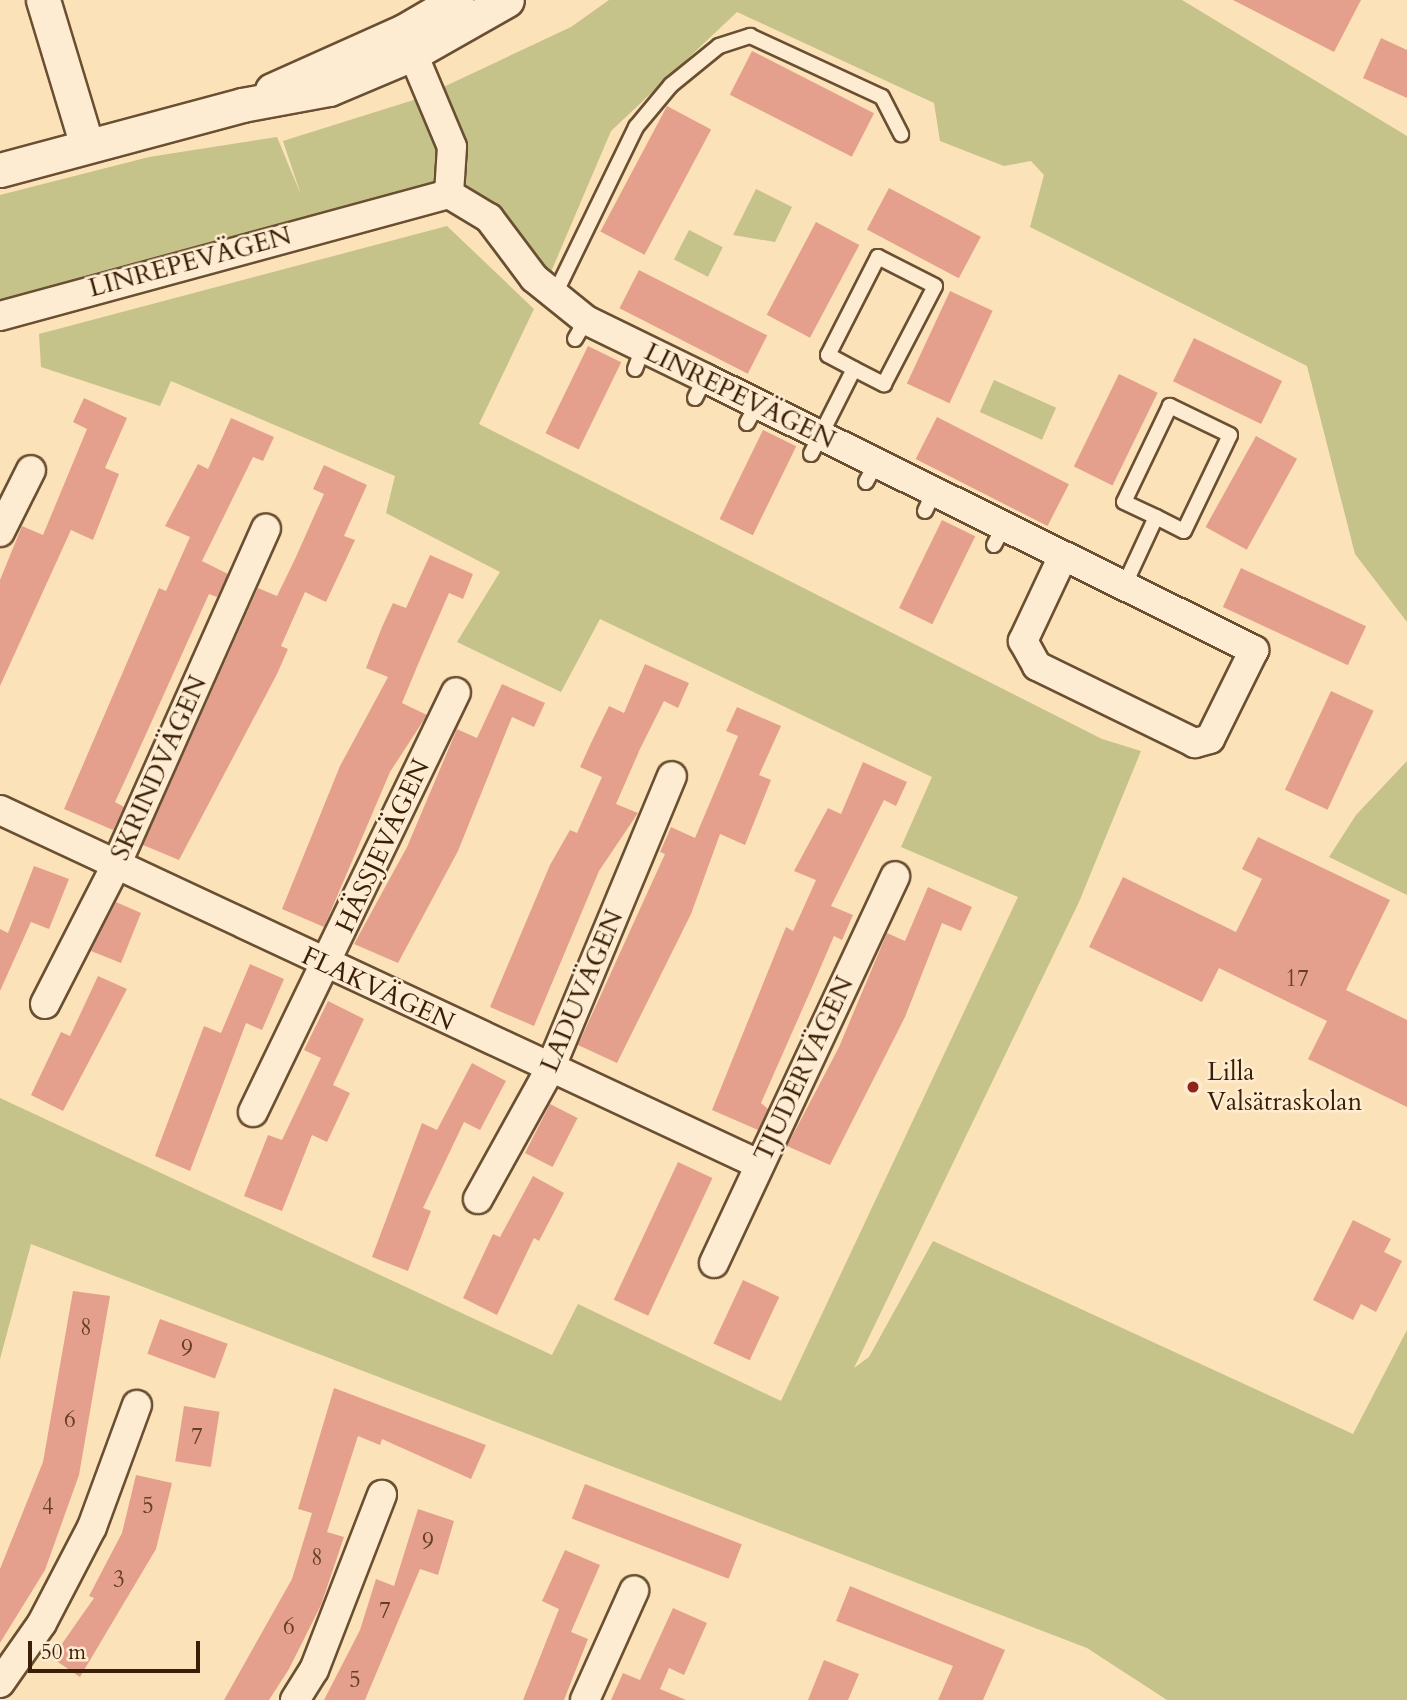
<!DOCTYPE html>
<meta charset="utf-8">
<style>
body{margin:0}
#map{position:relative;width:1407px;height:1700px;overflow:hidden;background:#fce2b8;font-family:Cardo,serif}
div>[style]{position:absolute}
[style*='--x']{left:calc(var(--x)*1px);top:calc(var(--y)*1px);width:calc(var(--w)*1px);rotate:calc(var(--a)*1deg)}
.green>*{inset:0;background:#c5c28a;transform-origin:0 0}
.building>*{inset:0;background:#e5a08d;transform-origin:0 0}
.roads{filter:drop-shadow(2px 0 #6a4f32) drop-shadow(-2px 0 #6a4f32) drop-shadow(0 2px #6a4f32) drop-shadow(0 -2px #6a4f32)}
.service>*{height:14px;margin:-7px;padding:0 7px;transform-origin:7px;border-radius:7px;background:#fdecd1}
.minor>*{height:28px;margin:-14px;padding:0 14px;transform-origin:14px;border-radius:14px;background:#fdecd1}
.tertiary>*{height:33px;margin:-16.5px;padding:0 16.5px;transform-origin:16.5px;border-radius:16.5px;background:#fdecd1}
.dots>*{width:19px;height:19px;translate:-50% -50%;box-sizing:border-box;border:4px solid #fdecd1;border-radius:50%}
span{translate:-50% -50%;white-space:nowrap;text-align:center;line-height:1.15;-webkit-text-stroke:5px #fdecd1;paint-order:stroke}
.number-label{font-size:23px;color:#653e28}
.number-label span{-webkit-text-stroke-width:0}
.street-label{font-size:26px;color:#3a1e06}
.poi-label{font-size:26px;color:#3a1e06}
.left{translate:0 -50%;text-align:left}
.scale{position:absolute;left:28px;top:1641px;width:172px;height:32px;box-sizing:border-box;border:4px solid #3a1e06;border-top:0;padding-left:9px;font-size:21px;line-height:24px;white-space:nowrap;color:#3a1e06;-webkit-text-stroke:5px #fdecd1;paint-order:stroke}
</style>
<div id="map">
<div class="green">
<div style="clip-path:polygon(609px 0,1182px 0,1407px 136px,1407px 622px,1355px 554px,1307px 366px,1030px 227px,1044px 175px,1031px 161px,1004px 166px,940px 141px,934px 103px,737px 12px,611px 131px,545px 286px,449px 194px,0 316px,0 195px,149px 157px,277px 137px,301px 195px,283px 141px,420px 98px,571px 27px)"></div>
<div style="clip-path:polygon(756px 189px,792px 207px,775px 242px,733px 235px)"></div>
<div style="clip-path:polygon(447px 226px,534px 309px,479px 424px,1102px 739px,1141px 751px,1079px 902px,854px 1368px,869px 1357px,933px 1241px,1353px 1434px,1407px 1330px,1407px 1700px,1167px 1700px,1087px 1648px,31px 1244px,0 1359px,0 1098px,552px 1355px,578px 1304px,781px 1401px,1018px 897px,901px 847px,932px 777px,600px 619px,561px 692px,457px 642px,500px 572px,386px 513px,395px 476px,171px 381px,160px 406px,41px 367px,39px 334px)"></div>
<div style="left:689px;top:230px;width:38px;height:33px;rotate:27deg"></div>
<div style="left:994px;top:380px;width:68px;height:35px;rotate:24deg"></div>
<div style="clip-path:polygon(1407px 761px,1407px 895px,1329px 857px,1356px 815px)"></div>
</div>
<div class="building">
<div style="clip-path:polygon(1233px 0,1361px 0,1334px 52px)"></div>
<div style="clip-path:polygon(1381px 38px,1407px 50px,1407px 98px,1363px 78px)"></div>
<div style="left:752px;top:51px;width:137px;height:49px;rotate:27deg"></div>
<div style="left:667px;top:106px;width:50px;height:142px;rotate:28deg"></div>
<div style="left:889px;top:188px;width:104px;height:47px;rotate:28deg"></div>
<div style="left:816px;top:222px;width:49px;height:105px;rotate:28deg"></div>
<div style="left:639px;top:270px;width:144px;height:43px;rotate:27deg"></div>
<div style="left:950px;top:291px;width:47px;height:102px;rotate:25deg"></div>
<div style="left:1194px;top:338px;width:98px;height:48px;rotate:26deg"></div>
<div style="left:588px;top:346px;width:37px;height:97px;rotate:26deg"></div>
<div style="left:1119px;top:374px;width:43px;height:103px;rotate:26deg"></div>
<div style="clip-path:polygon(84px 398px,127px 418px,105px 468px,119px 474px,93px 540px,71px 530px,0 686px,0 580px,22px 526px,43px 535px,87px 429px,73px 422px)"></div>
<div style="left:937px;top:417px;width:148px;height:47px;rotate:27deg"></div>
<div style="clip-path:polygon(231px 418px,274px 437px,263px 461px,253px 457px,202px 561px,228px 574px,217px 597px,209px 594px,133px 763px,115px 802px,124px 807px,113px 830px,64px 809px,159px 588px,166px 591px,190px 537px,165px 526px,198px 464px,208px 469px)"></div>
<div style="left:763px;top:430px;width:37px;height:99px;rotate:26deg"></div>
<div style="left:1256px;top:436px;width:47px;height:104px;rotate:29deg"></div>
<div style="clip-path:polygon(324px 465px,367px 485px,344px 536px,355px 540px,326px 602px,305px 592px,281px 646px,288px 649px,277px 674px,179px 860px,143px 845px,258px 588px,277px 596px,295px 559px,324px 494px,313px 489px)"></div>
<div style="left:942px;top:520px;width:37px;height:98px;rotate:26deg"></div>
<div style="clip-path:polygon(430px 555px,473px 574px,463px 599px,449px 593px,419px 662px,402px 703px,427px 715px,390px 772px,324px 927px,282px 909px,340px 766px,388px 677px,366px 668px,382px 627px,393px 603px,406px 608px)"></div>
<div style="left:1241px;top:568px;width:138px;height:43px;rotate:25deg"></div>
<div style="clip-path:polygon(645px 664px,689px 683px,678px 708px,664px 701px,640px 749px,616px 804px,638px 813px,599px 871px,534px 1026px,490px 1007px,550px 865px,570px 830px,577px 833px,602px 777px,580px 767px,591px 743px,609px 706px,624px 713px)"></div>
<div style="clip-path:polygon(502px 684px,545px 703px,534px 727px,512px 717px,458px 851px,398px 963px,354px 944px,407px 847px,457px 729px,477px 738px)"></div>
<div style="left:1331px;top:691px;width:47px;height:109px;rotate:25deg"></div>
<div style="clip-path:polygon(737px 707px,781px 726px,759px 775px,771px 780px,745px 845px,720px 834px,691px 914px,617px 1063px,578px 1045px,665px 854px,660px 852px,671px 827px,695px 838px,738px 736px,726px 731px)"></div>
<div style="clip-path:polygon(863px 762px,907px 782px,896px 806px,884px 800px,831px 906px,853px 915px,842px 940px,834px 936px,813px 985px,761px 1103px,768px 1109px,758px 1130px,712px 1110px,786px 927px,793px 931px,816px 880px,794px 871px,828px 808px,841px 814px)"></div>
<div style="clip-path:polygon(1258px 837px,1390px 900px,1346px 990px,1407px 1020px,1407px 1107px,1308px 1059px,1327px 1021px,1219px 968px,1202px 1002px,1089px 947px,1123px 877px,1236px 932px,1262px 879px,1242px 869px)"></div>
<div style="clip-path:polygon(34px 866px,69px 879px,49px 929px,31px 922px,0 991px,0 929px,8px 933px)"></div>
<div style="clip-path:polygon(928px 887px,972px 907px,961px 931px,942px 923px,905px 1017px,830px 1165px,787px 1146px,839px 1047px,887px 933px,905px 941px)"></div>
<div style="clip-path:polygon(116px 902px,141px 913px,121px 963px,91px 951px)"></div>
<div style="clip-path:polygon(250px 964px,284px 979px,262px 1030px,246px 1023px,190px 1171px,155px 1156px,204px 1026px,221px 1033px)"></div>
<div style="clip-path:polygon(98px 976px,127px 989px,63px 1111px,31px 1095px,61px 1032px,70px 1036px)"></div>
<div style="clip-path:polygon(328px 1001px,364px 1019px,333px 1085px,350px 1093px,327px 1142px,312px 1135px,282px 1211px,244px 1196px,268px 1135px,282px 1140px,321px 1058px,304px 1050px)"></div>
<div style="clip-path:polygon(472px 1063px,506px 1081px,480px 1130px,464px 1122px,423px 1208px,431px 1211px,408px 1271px,372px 1257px,422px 1123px,437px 1130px)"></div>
<div style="left:550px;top:1104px;width:31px;height:55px;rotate:27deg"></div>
<div style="left:678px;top:1162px;width:38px;height:152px;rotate:25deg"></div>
<div style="clip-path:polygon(533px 1176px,564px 1193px,539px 1241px,534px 1238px,497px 1315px,463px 1298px,493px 1234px,500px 1237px)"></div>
<div style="clip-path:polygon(1353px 1220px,1391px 1239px,1384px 1252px,1402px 1261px,1376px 1312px,1361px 1304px,1353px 1320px,1313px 1300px)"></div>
<div style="left:743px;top:1280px;width:40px;height:70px;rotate:25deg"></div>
<div style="clip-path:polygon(73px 1291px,110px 1296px,79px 1475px,45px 1570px,0 1643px,0 1569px,43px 1462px)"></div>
<div style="left:160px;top:1319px;width:72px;height:37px;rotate:20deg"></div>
<div style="clip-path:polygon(334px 1388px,486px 1445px,471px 1479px,382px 1439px,380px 1445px,358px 1436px,327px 1532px,344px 1537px,321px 1605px,289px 1669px,269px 1700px,224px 1700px,292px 1579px,312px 1513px,298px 1509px)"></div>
<div style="left:184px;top:1406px;width:36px;height:56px;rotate:9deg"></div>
<div style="clip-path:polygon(136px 1475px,172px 1483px,156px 1549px,80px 1677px,52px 1658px,94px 1598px,89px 1596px,122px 1533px)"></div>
<div style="left:585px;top:1484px;width:168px;height:37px;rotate:21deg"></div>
<div style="clip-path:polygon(418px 1509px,454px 1521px,438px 1575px,420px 1569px,365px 1700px,324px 1700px,360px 1630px,376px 1579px,394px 1586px)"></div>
<div style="clip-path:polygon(565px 1550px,600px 1565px,571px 1632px,588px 1639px,564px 1700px,523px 1700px,559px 1609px,542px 1601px)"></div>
<div style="clip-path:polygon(850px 1586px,1005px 1650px,983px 1700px,938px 1700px,953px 1666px,836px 1621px)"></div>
<div style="clip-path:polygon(673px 1608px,707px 1623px,684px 1675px,669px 1668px,660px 1689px,686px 1700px,611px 1700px,623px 1673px,640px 1680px)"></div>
<div style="clip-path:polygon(824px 1660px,859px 1674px,848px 1700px,808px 1700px)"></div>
</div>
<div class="roads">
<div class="service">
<div style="--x:555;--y:294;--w:186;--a:-64.1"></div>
<div style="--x:636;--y:127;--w:55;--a:-50.2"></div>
<div style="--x:671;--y:85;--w:62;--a:-39.1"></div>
<div style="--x:719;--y:46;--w:33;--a:-18"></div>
<div style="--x:750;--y:36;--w:145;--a:24.8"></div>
<div style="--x:882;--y:97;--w:42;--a:62.8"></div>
<div style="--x:575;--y:339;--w:22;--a:-60"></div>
<div style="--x:635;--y:369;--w:22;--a:-69"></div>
<div style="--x:695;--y:398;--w:22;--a:-63"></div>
<div style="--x:747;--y:423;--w:21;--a:-62"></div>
<div style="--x:811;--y:454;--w:95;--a:-63.2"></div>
<div style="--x:854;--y:369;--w:34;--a:27"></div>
<div style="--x:884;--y:384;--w:110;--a:-62.5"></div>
<div style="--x:935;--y:286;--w:64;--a:-153"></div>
<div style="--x:878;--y:257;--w:110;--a:117"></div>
<div style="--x:828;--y:355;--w:30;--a:28"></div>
<div style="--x:866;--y:482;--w:21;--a:-62"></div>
<div style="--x:925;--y:511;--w:21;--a:-65"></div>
<div style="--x:994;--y:545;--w:21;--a:-62"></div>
<div style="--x:1124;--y:586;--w:76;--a:-65.1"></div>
<div style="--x:1156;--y:517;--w:31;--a:27"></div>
<div style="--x:1184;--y:531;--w:106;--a:-64.4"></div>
<div style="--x:1230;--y:435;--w:67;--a:-154.2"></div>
<div style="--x:1170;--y:406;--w:106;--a:115.6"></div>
<div style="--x:1124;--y:502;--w:35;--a:25"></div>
</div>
<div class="minor">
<div style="--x:405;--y:35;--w:121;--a:67.2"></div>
<div style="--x:452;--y:147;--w:47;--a:93.7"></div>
<div style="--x:0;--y:316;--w:465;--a:-15.2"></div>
<div style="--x:449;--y:194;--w:47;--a:31"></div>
<div style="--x:489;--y:218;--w:75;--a:53.1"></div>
<div style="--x:534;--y:278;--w:67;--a:38.9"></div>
<div style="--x:586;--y:320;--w:132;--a:26"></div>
<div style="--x:705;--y:378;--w:613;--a:26.36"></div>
<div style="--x:1254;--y:650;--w:99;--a:116.3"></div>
<div style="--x:1210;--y:739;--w:16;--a:165"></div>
<div style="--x:1195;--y:743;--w:176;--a:-154"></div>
<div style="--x:1037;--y:666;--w:29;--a:-119"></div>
<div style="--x:1023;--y:641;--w:94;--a:-64.8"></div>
<div style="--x:0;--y:532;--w:69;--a:-63.4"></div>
<div style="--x:0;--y:810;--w:837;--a:25.03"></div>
<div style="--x:45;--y:1004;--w:158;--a:-62.9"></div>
<div style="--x:117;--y:863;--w:366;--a:-66"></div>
<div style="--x:253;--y:1112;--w:466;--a:-64.2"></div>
<div style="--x:478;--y:1199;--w:149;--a:-61"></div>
<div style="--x:550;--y:1069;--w:317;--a:-67.4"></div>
<div style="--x:714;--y:1263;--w:427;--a:-64.9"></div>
<div style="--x:0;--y:1683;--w:73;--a:-55"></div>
<div style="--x:42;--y:1623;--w:108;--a:-62.5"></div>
<div style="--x:92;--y:1527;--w:130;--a:-69.8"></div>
<div style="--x:295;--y:1700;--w:36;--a:-58"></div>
<div style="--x:314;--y:1670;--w:188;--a:-68.8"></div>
<div style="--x:585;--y:1700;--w:120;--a:-65.8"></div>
</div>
<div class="tertiary">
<div style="--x:43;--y:0;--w:152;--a:73.2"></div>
<div style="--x:272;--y:90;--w:145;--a:-24.1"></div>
<div style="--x:404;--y:31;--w:61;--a:-30.3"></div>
<div style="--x:0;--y:170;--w:251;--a:-15"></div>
<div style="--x:242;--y:105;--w:88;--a:-10.4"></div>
<div style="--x:329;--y:89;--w:90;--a:-22.9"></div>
<div style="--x:412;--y:54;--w:109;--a:-29.6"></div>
</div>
</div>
<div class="dots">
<div style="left:1193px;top:1087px;background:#8f2418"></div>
</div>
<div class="number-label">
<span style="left:1297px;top:979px">17</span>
<span style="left:86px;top:1328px">8</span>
<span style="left:187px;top:1349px">9</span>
<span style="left:70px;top:1420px">6</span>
<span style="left:197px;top:1437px">7</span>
<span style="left:148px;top:1506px">5</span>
<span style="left:48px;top:1507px">4</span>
<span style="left:428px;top:1542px">9</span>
<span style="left:317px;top:1558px">8</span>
<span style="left:119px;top:1580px">3</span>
<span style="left:385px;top:1611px">7</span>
<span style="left:289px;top:1627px">6</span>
<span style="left:355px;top:1680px">5</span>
</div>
<div class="street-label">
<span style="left:190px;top:262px;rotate:-15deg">LINREPEVÄGEN</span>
<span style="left:740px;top:396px;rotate:26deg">LINREPEVÄGEN</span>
<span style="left:159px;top:768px;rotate:-66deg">SKRINDVÄGEN</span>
<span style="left:383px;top:846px;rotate:-65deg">HÄSSJEVÄGEN</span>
<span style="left:378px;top:989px;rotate:25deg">FLAKVÄGEN</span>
<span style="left:582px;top:991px;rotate:-67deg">LADUVÄGEN</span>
<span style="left:804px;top:1069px;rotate:-65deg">TJUDERVÄGEN</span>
</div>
<div class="poi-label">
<span class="left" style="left:1207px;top:1087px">Lilla<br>Valsätraskolan</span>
</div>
<div class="scale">50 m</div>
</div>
